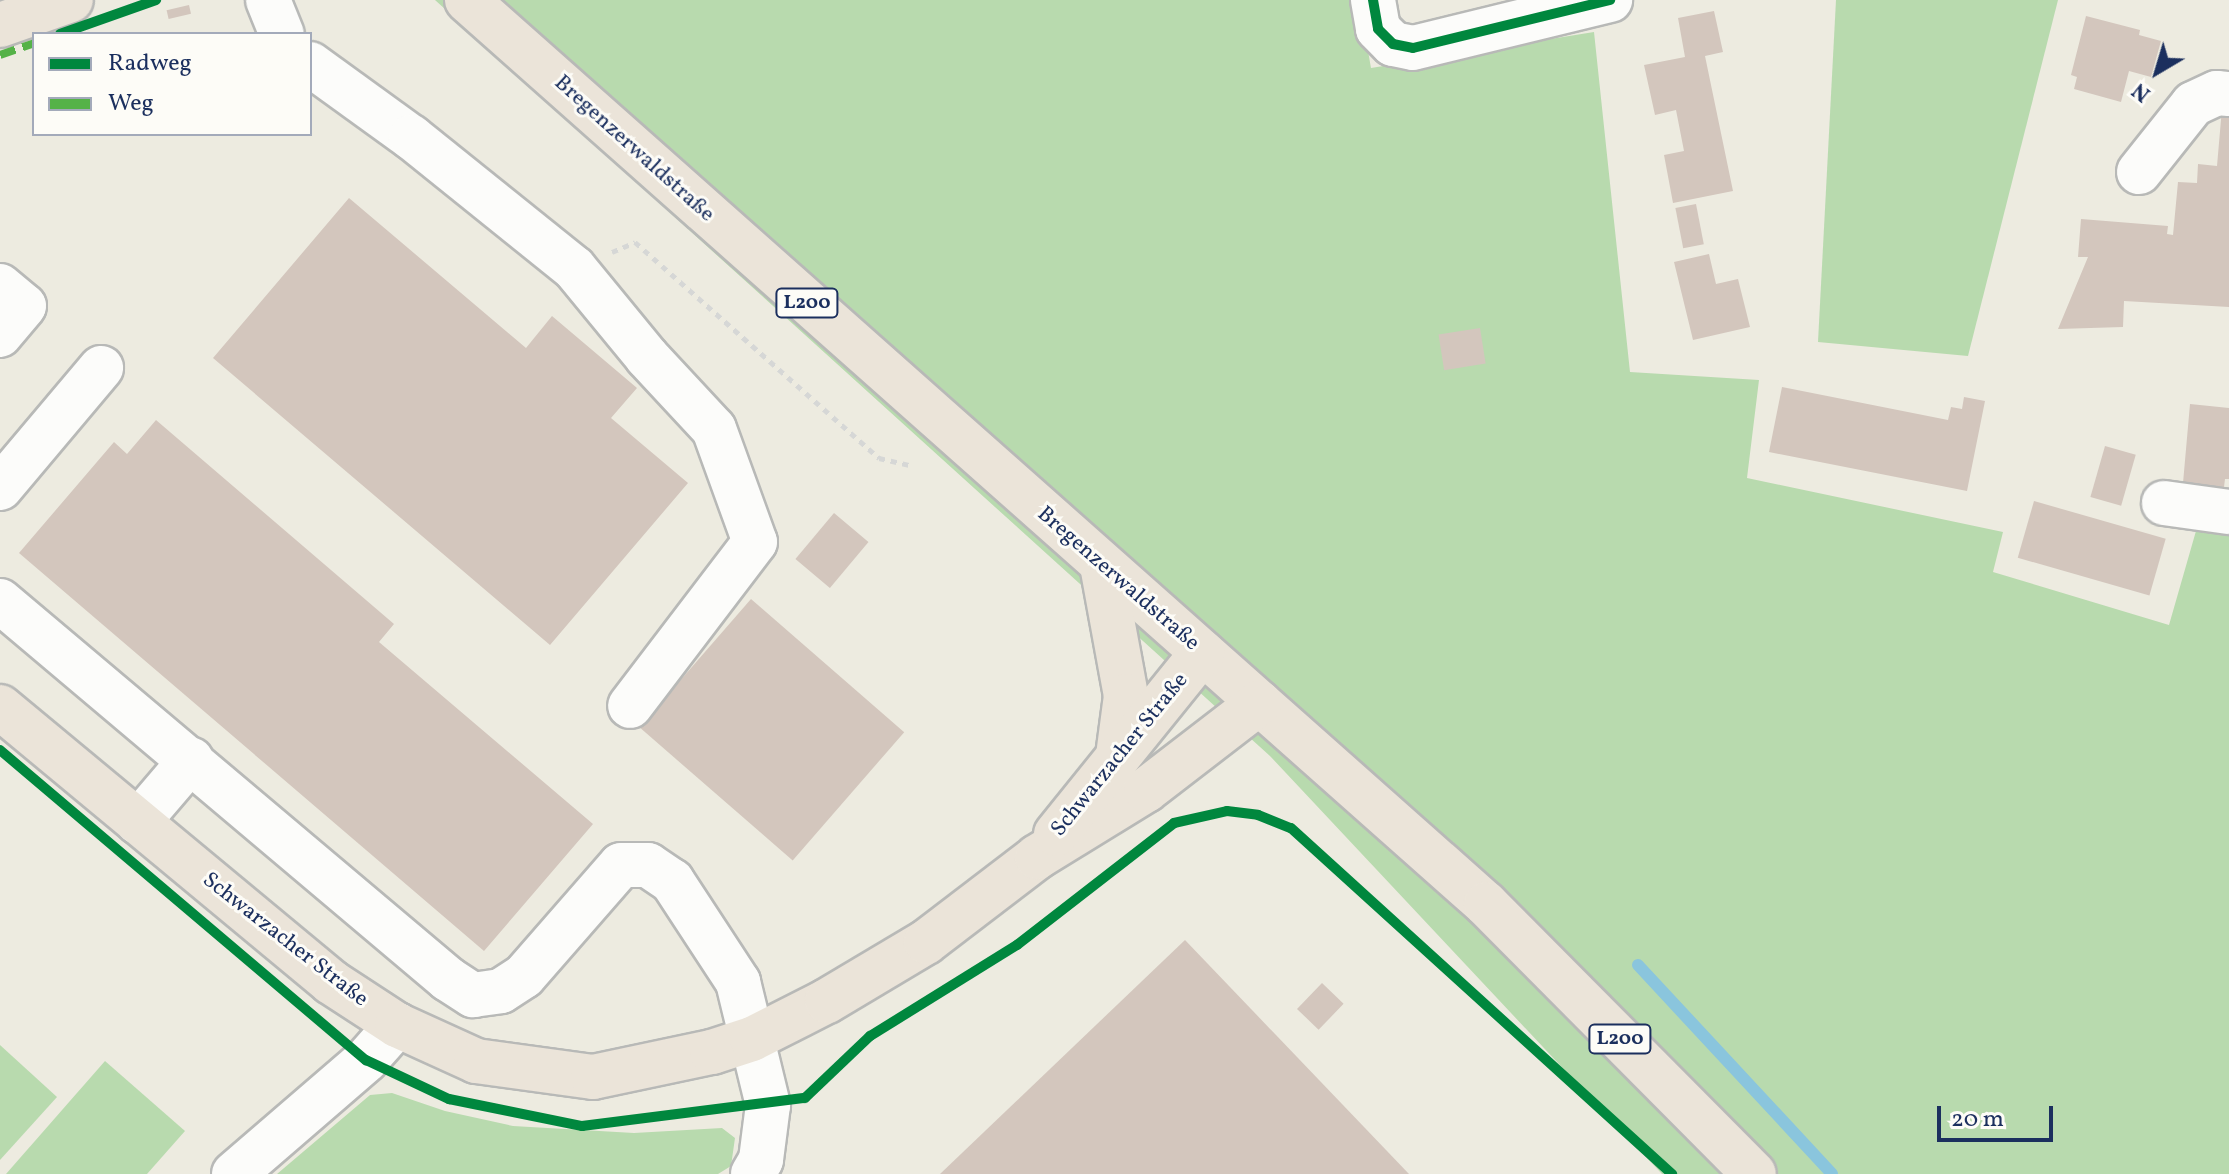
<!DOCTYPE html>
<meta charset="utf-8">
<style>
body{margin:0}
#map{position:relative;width:2229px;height:1174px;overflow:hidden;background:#edebe0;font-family:Vollkorn,serif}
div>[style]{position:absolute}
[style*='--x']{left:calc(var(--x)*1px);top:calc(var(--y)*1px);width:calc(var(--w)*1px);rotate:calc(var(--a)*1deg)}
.green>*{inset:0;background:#b8daae}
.stream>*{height:12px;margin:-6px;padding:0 6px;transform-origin:6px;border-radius:6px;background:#8ac5dd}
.building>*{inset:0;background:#d3c6bd;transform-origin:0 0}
.path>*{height:5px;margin-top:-2.5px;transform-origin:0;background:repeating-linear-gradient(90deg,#d6d7d6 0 6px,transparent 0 12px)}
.roads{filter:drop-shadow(2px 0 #b8b9b7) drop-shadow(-2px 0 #b8b9b7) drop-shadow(0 2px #b8b9b7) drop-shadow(0 -2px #b8b9b7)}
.minor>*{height:44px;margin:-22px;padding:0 22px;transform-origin:22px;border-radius:22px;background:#fcfcfa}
.major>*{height:44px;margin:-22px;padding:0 22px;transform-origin:22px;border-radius:22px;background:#ebe4d9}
.quiet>*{height:8px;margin-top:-4px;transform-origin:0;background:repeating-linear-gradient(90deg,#55b248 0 16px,transparent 0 24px)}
.cycleway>*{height:10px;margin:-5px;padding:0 5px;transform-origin:5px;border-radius:5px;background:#00873e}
span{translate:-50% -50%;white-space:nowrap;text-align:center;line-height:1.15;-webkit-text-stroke:6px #fdfcf7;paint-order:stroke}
.shield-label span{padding:2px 6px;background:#fdfcf7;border:2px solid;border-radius:6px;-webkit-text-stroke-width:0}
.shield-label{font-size:20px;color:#1b2f5e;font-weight:700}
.street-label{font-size:22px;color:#1b2f5e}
.legend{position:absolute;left:32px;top:32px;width:280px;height:104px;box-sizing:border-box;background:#fdfcf7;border:2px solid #a3aaba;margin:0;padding:10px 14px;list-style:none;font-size:24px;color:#1b2f5e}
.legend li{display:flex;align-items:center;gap:16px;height:40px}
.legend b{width:40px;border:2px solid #a3aaba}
.north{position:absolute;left:2117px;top:32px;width:80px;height:80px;-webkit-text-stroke:6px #fdfcf7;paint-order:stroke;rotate:218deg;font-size:22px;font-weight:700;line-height:32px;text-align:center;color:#1b2f5e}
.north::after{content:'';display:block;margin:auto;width:28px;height:36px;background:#1b2f5e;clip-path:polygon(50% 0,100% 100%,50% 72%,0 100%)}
.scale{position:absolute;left:1937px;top:1106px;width:116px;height:36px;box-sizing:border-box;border:4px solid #1b2f5e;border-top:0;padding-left:10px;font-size:24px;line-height:28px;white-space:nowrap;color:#1b2f5e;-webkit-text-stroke:6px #fdfcf7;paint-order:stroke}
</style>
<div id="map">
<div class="green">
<div style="clip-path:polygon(435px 0,1359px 0,1371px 68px,1594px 32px,1630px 372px,1759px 380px,1747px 478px,2003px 532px,1993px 572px,2169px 625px,2198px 524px,2229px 528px,2229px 1174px,1662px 1174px,1270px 756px)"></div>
<div style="clip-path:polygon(1836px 0,2058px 0,1968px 356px,1818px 342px)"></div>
<div style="clip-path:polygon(0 1045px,57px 1097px,0 1160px)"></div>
<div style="clip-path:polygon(105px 1061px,185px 1131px,147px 1174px,6px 1174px)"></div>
<div style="clip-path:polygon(392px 1093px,445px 1111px,513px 1126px,634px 1133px,722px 1128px,735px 1138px,731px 1166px,718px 1174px,277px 1174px,370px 1095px)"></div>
</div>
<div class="stream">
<div style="--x:1638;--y:965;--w:285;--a:47.1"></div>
</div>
<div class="building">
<div style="left:189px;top:5px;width:9px;height:23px;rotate:77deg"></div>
<div style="clip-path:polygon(1714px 11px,1723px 52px,1705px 56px,1733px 191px,1673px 203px,1664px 155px,1684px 151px,1676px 110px,1655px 115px,1644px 65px,1685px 57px,1678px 18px)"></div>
<div style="clip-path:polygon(2086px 16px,2140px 30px,2139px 35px,2161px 41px,2151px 77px,2129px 71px,2121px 102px,2074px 89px,2077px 77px,2071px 75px)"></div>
<div style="clip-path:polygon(2222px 108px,2229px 109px,2229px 307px,2124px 301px,2123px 327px,2058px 329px,2088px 257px,2078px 257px,2081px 219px,2168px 226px,2167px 234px,2173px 235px,2178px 182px,2197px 183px,2198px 164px,2217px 166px)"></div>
<div style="clip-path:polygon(349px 198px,526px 348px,552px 316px,637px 388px,611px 418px,688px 483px,550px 645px,213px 358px)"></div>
<div style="left:1696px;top:204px;width:41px;height:21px;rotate:79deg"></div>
<div style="clip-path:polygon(1709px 254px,1716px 284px,1738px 279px,1750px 327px,1693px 340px,1674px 262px)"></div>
<div style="left:1480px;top:328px;width:36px;height:42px;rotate:81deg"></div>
<div style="clip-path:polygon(1782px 387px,1948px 420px,1951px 407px,1962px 409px,1964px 397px,1985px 401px,1967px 491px,1769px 452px)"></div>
<div style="clip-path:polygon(2190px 404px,2229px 408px,2229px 479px,2225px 479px,2224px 487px,2183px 483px)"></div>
<div style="clip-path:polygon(156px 420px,394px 624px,379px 642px,593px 824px,484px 951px,19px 553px,114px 442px,127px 454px)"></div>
<div style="left:2105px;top:446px;width:32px;height:53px;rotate:16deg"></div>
<div style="left:2034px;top:501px;width:137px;height:59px;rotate:16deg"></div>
<div style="left:834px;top:513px;width:45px;height:60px;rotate:40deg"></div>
<div style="left:751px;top:599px;width:203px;height:170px;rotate:41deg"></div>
<div style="clip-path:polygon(1185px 940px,1409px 1174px,940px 1174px)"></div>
<div style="left:1322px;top:983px;width:30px;height:36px;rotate:44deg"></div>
</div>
<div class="path">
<div style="--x:612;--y:252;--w:25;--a:-23"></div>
<div style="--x:635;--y:242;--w:326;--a:41.5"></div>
<div style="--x:879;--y:458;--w:35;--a:13"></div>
</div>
<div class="roads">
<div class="minor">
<div style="--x:268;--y:0;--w:37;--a:68"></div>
<div style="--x:1373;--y:0;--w:29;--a:80"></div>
<div style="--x:1378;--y:29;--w:21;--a:45"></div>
<div style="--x:1393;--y:44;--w:20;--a:11"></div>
<div style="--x:1413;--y:48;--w:203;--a:-13.7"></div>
<div style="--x:310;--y:64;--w:125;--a:35.9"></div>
<div style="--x:411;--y:137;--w:209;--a:38.8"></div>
<div style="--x:574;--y:268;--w:115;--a:50.6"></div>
<div style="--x:647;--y:357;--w:98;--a:47.1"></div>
<div style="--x:714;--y:429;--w:120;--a:70.1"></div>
<div style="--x:755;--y:542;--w:206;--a:127.3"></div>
<div style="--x:2139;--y:172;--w:87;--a:-51.5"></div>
<div style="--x:2193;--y:104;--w:26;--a:-25"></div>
<div style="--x:2217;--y:93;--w:12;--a:5"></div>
<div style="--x:0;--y:286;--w:31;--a:40"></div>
<div style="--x:24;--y:306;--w:38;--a:130"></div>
<div style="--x:0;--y:488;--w:157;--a:-49.9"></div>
<div style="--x:2164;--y:503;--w:66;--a:7.9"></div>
<div style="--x:0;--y:601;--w:586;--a:40.16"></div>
<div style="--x:448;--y:979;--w:30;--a:33"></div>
<div style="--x:473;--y:995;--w:28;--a:-8"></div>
<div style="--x:501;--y:991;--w:27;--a:-33"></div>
<div style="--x:524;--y:976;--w:147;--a:-48.9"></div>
<div style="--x:621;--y:865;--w:27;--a:0"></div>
<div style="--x:648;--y:865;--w:29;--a:34"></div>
<div style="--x:672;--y:881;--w:121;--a:56.8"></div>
<div style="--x:738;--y:982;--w:127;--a:76.3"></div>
<div style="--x:768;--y:1105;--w:55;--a:97.3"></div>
<div style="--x:761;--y:1160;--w:16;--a:120"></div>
<div style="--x:138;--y:822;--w:82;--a:-49.5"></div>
<div style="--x:234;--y:1174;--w:174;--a:-40.8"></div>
<div style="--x:366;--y:1060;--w:47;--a:-48.5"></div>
</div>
<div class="major">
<div style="--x:467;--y:0;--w:1362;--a:41.58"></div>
<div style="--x:1486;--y:904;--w:380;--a:45.2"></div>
<div style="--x:0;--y:25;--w:75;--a:-19.4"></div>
<div style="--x:1102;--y:565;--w:133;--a:79.6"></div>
<div style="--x:1126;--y:696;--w:61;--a:97.6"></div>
<div style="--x:0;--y:707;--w:430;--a:39.7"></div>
<div style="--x:331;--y:982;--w:79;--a:33.1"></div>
<div style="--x:397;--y:1025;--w:87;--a:24.5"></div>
<div style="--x:476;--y:1061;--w:118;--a:7.8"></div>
<div style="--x:593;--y:1077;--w:122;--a:-11.9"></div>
<div style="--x:712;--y:1052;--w:42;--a:-18"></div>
<div style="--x:752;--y:1039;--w:84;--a:-26.9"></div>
<div style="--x:827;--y:1001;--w:115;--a:-30.8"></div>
<div style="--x:926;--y:942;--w:140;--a:-37.4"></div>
<div style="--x:1037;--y:857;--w:128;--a:-31.6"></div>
<div style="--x:1146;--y:790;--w:143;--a:-37.6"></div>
<div style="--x:1056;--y:834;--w:233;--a:-51.1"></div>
</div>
</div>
<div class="quiet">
<div style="--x:0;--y:55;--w:36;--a:-19"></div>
</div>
<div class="cycleway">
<div style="--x:1373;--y:0;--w:29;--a:80"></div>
<div style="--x:1378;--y:29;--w:21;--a:45"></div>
<div style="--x:1393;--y:44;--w:20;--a:11"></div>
<div style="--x:1413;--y:48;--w:203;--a:-13.7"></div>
<div style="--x:60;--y:34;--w:102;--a:-19.5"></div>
<div style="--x:0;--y:750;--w:480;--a:40.3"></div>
<div style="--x:366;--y:1060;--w:92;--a:25.2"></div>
<div style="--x:449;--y:1099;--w:136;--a:11.5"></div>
<div style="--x:582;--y:1126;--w:225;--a:-7.2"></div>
<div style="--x:805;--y:1098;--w:90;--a:-43.6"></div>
<div style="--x:870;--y:1036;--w:173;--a:-31.8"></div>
<div style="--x:1017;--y:945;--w:199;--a:-37.8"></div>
<div style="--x:1174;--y:823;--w:54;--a:-12.8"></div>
<div style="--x:1227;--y:811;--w:31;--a:7"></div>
<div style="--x:1258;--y:815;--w:35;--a:22"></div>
<div style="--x:1291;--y:828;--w:515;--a:42.24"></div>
</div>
<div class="shield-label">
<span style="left:807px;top:303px">L200</span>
<span style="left:1620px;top:1039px">L200</span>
</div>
<div class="street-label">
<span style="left:634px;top:149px;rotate:42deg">Bregenzerwaldstraße</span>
<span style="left:1118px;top:579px;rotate:41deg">Bregenzerwaldstraße</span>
<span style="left:1120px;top:755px;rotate:-51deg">Schwarzacher Straße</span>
<span style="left:285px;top:940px;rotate:38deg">Schwarzacher Straße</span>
</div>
<ul class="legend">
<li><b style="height:10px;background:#00873e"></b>Radweg</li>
<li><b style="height:10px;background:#55b248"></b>Weg</li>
</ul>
<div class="north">N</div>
<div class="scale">20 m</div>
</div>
